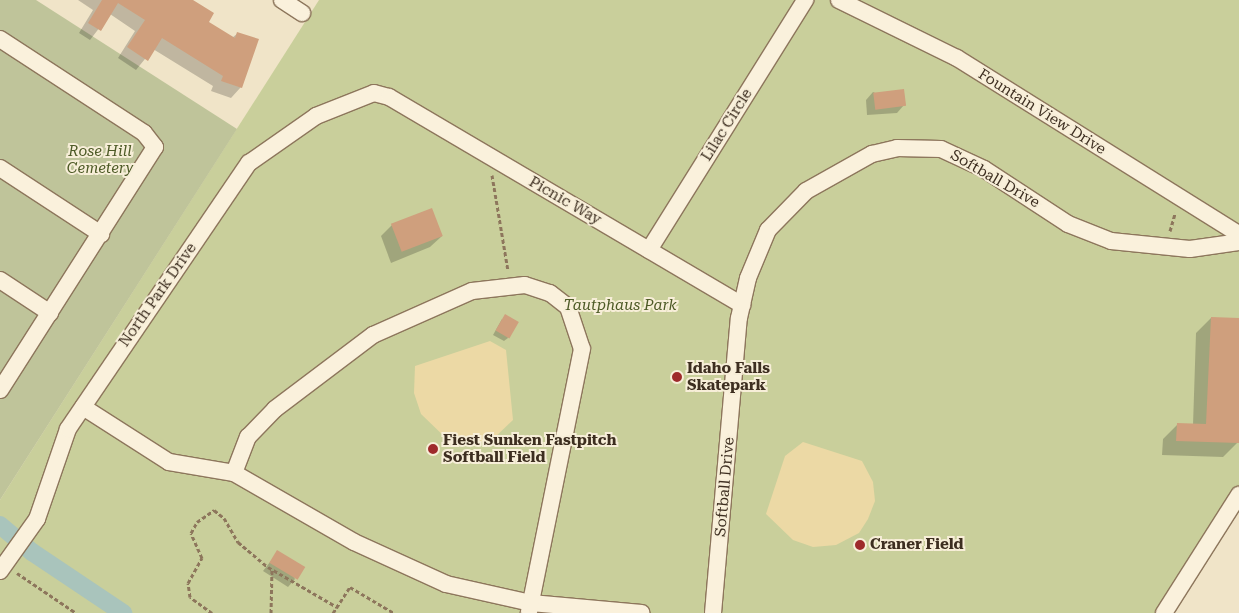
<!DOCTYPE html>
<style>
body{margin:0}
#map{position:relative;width:1239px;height:613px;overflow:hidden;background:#f0e4c8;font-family:"Roboto Serif",serif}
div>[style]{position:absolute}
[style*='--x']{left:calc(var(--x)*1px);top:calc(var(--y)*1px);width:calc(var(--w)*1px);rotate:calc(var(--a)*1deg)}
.green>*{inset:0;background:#c9cf9b}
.sand>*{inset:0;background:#ecd9a5}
.cemetery>*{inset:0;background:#bfc49a}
.shadow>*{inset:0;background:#0003}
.canal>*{height:18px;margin:-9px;padding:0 9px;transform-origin:9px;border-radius:9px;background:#a9c4bc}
.building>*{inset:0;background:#cf9f7d;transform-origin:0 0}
.path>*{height:3px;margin-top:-1.5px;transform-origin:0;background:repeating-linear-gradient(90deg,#8d765c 0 4px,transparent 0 6.5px)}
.roads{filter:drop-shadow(1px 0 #8d765c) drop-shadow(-1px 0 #8d765c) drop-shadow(0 1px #8d765c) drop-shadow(0 -1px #8d765c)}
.minor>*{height:16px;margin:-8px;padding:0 8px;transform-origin:8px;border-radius:8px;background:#faf1dc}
.dots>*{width:14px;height:14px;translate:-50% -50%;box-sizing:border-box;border:2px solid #f7eed8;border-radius:50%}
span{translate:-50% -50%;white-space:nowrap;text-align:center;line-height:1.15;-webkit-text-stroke:4px #f7eed8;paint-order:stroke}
.street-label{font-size:15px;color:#3d2e20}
.park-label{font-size:15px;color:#4d5a26;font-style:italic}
.poi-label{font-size:15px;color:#3d2e20;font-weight:700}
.left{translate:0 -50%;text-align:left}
</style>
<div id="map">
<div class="green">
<div style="clip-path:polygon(319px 0,1239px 0,1239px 495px,1164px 613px,0 613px,0 500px)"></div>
</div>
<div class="sand">
<div style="clip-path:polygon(490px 341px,506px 350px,513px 420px,490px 442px,449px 441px,421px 414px,414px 393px,415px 366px)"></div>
<div style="clip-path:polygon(803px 442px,862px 461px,873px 482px,875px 501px,868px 519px,859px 533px,836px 545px,813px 547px,793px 540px,766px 514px,785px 456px)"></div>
</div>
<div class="cemetery">
<div style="clip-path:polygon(0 0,36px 0,237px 129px,0 500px)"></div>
</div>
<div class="shadow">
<div style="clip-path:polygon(78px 0,192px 0,207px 22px,232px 38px,238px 33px,241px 87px,231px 98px,211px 91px,213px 86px,153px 49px,136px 70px,118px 58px,135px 31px,110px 14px,90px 40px,79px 33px,93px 10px)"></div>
<div style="clip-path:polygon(873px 92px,904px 105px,897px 113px,867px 115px,866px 100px)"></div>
<div style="clip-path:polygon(392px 225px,442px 236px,430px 247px,391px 263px,381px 236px)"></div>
<div style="clip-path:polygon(1211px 318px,1239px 319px,1238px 442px,1223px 457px,1162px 455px,1163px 439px,1178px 424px,1193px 425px,1196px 333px)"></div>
<div style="clip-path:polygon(502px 319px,508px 338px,504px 341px,493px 335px)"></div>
<div style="clip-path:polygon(278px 552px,295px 579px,288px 587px,263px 571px)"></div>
</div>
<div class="canal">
<div style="--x:0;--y:525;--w:42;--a:40.2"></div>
<div style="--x:32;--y:552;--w:110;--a:33.8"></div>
</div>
<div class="building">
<div style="clip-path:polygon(102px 0,193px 0,214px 13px,209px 22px,235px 38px,237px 32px,259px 39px,242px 88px,221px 81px,223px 76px,162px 38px,148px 61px,127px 47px,145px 20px,118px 3px,101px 31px,88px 23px)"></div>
<div style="left:904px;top:89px;width:17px;height:31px;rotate:83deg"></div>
<div style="left:432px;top:208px;width:30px;height:44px;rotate:69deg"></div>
<div style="left:505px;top:314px;width:16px;height:19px;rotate:30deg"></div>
<div style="clip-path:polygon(1211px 317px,1239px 318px,1239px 443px,1176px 441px,1177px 423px,1206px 424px)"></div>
<div style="left:277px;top:550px;width:33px;height:15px;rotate:31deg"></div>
</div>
<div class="path">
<div style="--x:492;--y:175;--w:97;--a:80.5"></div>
<div style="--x:1170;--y:231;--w:19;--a:-74"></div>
<div style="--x:17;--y:573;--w:71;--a:34.1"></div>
<div style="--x:212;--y:613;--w:27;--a:-144"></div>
<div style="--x:190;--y:597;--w:14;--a:-98"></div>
<div style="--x:188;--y:583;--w:29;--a:-61"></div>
<div style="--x:202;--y:558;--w:27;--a:-114"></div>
<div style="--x:191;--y:533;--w:13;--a:-61"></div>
<div style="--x:197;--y:522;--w:21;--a:-35"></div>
<div style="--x:214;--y:510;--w:13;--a:39"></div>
<div style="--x:224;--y:518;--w:28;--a:60"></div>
<div style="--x:238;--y:542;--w:39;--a:40"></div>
<div style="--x:268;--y:567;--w:80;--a:30.1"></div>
<div style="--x:271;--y:613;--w:44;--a:-88.7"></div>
<div style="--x:333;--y:613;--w:31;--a:-57"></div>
<div style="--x:350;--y:587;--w:51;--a:30.6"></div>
</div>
<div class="roads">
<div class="minor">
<div style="--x:282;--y:0;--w:24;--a:33"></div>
<div style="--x:839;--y:0;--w:131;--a:26.2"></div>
<div style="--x:957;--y:58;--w:332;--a:32"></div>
<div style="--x:0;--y:39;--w:172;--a:33.1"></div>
<div style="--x:144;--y:133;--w:18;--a:52"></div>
<div style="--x:155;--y:147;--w:288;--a:122.5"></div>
<div style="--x:0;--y:168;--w:121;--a:33.2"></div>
<div style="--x:649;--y:250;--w:295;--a:-58"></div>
<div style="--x:0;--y:280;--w:60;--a:33.4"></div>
<div style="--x:83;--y:407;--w:102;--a:32.6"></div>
<div style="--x:169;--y:462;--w:66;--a:9.6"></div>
<div style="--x:234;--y:473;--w:138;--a:29.9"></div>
<div style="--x:354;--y:542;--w:101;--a:24.5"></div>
<div style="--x:446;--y:584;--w:87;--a:12.6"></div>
<div style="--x:531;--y:603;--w:111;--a:5.1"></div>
<div style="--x:234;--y:473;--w:39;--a:-69"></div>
<div style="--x:248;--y:437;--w:39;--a:-46"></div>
<div style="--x:275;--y:409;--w:123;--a:-37.1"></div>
<div style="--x:373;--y:335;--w:108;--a:-24"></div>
<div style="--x:472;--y:291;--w:53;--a:-6.5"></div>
<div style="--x:525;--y:285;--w:26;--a:18"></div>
<div style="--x:550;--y:293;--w:23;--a:38"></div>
<div style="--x:568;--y:307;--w:44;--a:71.6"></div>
<div style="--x:582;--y:349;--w:269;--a:101.4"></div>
<div style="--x:0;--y:571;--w:64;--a:-54.6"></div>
<div style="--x:37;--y:519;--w:95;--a:-71"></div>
<div style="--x:68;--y:429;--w:322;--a:-55.8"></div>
<div style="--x:249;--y:163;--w:82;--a:-35"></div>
<div style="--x:316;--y:116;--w:62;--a:-21.6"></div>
<div style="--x:374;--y:93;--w:16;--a:15"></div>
<div style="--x:389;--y:97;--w:410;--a:30.5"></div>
<div style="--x:713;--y:613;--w:296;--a:-85"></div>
<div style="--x:739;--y:318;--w:41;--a:-77.3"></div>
<div style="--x:748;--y:278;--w:52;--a:-67.4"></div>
<div style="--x:768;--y:230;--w:54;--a:-45.7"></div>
<div style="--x:806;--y:191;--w:76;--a:-29.3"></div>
<div style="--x:872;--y:154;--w:26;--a:-13"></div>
<div style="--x:897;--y:148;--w:44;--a:1.3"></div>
<div style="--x:941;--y:149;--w:47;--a:24.9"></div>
<div style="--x:984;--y:169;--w:100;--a:33.2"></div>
<div style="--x:1068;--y:224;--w:46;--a:21.6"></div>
<div style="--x:1111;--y:241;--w:79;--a:5.8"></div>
<div style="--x:1190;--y:249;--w:49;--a:-8.1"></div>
<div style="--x:1164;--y:613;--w:140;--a:-57.6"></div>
</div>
</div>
<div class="dots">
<div style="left:677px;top:377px;background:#9e2a2b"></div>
<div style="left:433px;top:449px;background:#9e2a2b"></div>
<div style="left:860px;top:545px;background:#9e2a2b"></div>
</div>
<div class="street-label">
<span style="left:1042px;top:112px;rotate:32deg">Fountain View Drive</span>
<span style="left:727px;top:125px;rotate:-58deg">Lilac Circle</span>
<span style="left:995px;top:179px;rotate:30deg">Softball Drive</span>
<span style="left:565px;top:201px;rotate:30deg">Picnic Way</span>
<span style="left:158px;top:295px;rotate:-55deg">North Park Drive</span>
<span style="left:725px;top:487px;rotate:-85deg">Softball Drive</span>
</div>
<div class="park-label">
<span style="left:100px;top:160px">Rose Hill<br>Cemetery</span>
<span style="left:620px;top:306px">Tautphaus Park</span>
</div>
<div class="poi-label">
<span class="left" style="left:687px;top:377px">Idaho Falls<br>Skatepark</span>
<span class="left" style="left:443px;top:449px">Fiest Sunken Fastpitch<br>Softball Field</span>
<span class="left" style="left:870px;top:545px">Craner Field</span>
</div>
</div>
